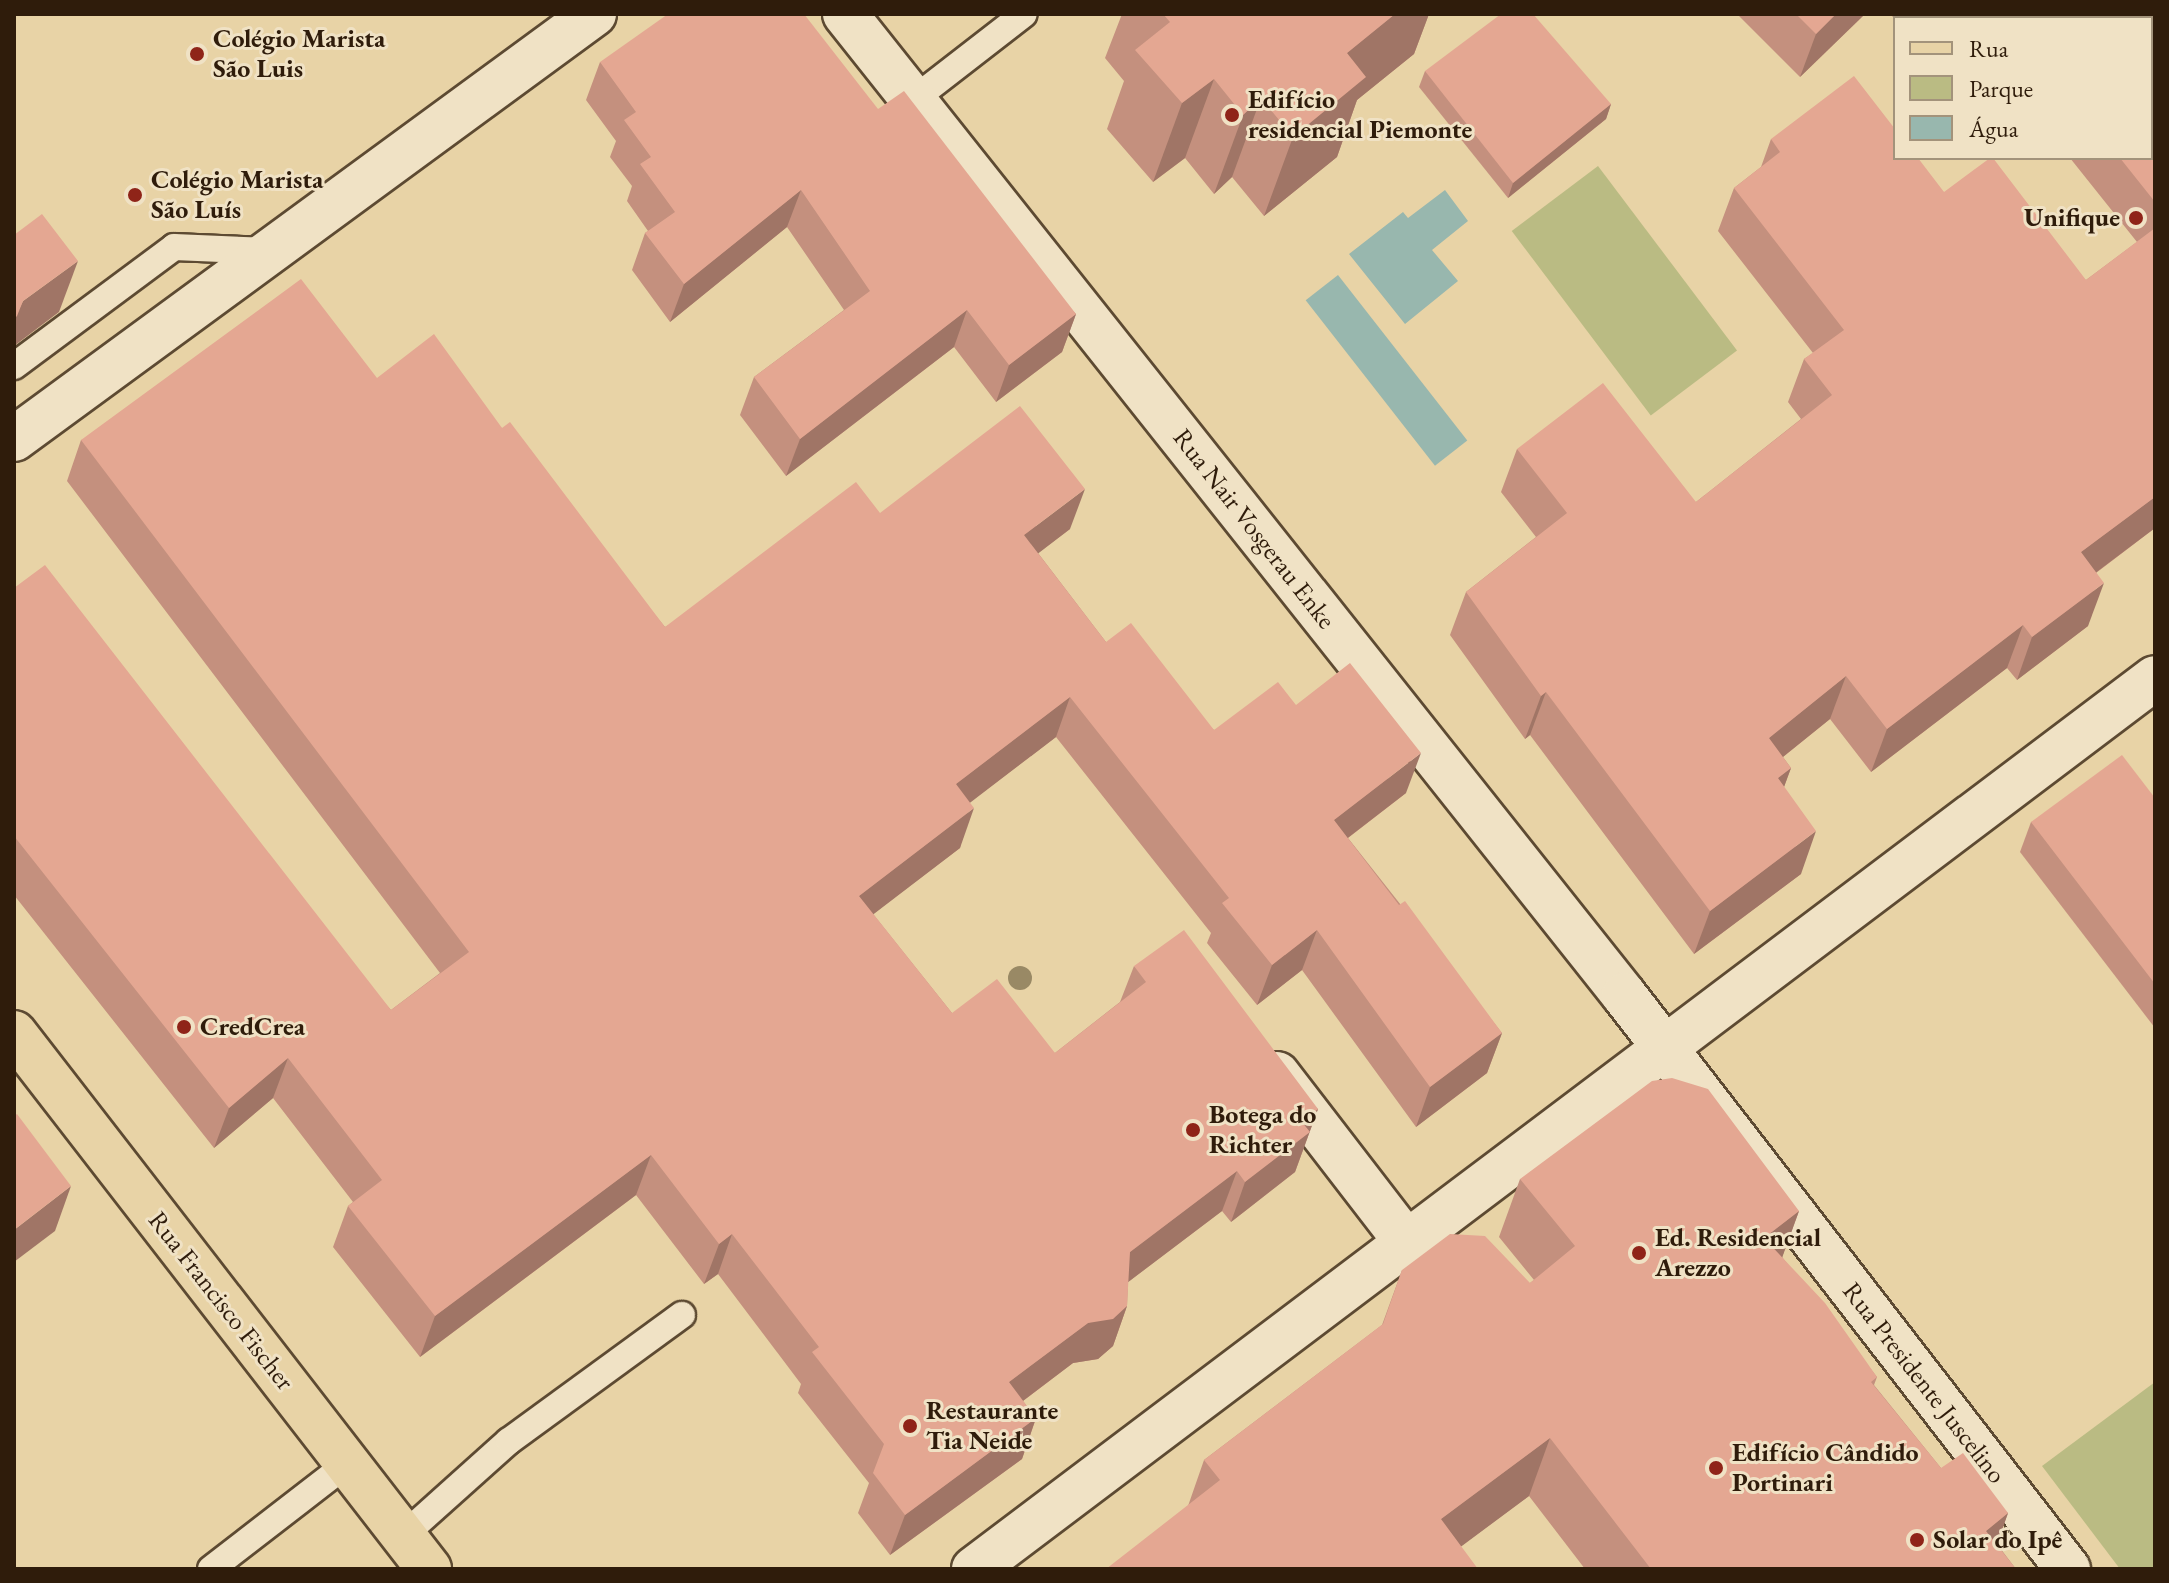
<!DOCTYPE html>
<meta charset="utf-8">
<style>
body{margin:0}
#map{position:relative;width:2169px;height:1583px;overflow:hidden;background:#e8d3a6;font-family:"EB Garamond",serif}
div>[style]{position:absolute}
[style*='--x']{left:calc(var(--x)*1px);top:calc(var(--y)*1px);width:calc(var(--w)*1px);rotate:calc(var(--a)*1deg)}
.green>*{inset:0;background:#babb83;transform-origin:0 0}
.water>*{inset:0;background:#98b7ae;transform-origin:0 0}
.roads{filter:drop-shadow(2px 0 #5d4a32) drop-shadow(-2px 0 #5d4a32) drop-shadow(0 2px #5d4a32) drop-shadow(0 -2px #5d4a32)}
.service>*{height:26px;margin:-13px;padding:0 13px;transform-origin:13px;border-radius:13px;background:#f0e2c5}
.minor>*{height:44px;margin:-22px;padding:0 22px;transform-origin:22px;border-radius:22px;background:#f0e2c5}
.secondary>*{height:44px;margin:-22px;padding:0 22px;transform-origin:22px;border-radius:22px;background:#f0e2c5}
.primary>*{height:44px;margin:-22px;padding:0 22px;transform-origin:22px;border-radius:22px;background:#e8d3a6}
.trees>*{width:24px;height:24px;margin:-12px;border-radius:50%;background:#998965}
.wall>*{inset:0;background:#c4907e}
.shaded-wall>*{inset:0;background:#a07566}
.building>*{inset:0;background:#e4a792;transform-origin:0 0}
.dots>*{width:22px;height:22px;translate:-50% -50%;box-sizing:border-box;border:4px solid #f0e2c5;border-radius:50%}
span{translate:-50% -50%;white-space:nowrap;text-align:center;line-height:1.15;-webkit-text-stroke:6px #f0e2c5;paint-order:stroke}
.poi-label{font-size:26px;color:#2f1c0b;font-weight:700}
.left{translate:0 -50%;text-align:left}
.right{translate:-100% -50%;text-align:right}
.street-label{font-size:26px;color:#2f1c0b}
.frame{position:absolute;inset:0;border:16px solid #2f1c0b;pointer-events:none}
.legend{position:absolute;left:1893px;top:16px;width:260px;height:144px;box-sizing:border-box;background:#f0e2c5;border:2px solid #a3937b;margin:0;padding:10px 14px;list-style:none;font-size:24px;color:#2f1c0b}
.legend li{display:flex;align-items:center;gap:16px;height:40px}
.legend b{width:40px;border:2px solid #a3937b}
</style>
<div id="map">
<div class="green">
<div style="left:1598px;top:166px;width:231px;height:108px;rotate:53deg"></div>
<div style="clip-path:polygon(2155px 1382px,2155px 1569px,2120px 1569px,2042px 1466px)"></div>
</div>
<div class="water">
<div style="clip-path:polygon(1445px 190px,1468px 221px,1432px 250px,1458px 281px,1405px 324px,1349px 254px,1403px 212px,1408px 218px)"></div>
<div style="left:1338px;top:275px;width:210px;height:41px;rotate:52deg"></div>
</div>
<div class="roads">
<div class="service">
<div style="--x:913;--y:100;--w:140;--a:-37.8"></div>
<div style="--x:14;--y:366;--w:199;--a:-36.6"></div>
<div style="--x:174;--y:247;--w:96;--a:2.4"></div>
<div style="--x:403;--y:1536;--w:142;--a:-41.9"></div>
<div style="--x:509;--y:1441;--w:214;--a:-36.1"></div>
<div style="--x:211;--y:1569;--w:172;--a:-37.7"></div>
</div>
<div class="minor">
<div style="--x:845;--y:14;--w:1253;--a:51.55"></div>
<div style="--x:1624;--y:995;--w:726;--a:52.28"></div>
<div style="--x:14;--y:439;--w:719;--a:-36.23"></div>
<div style="--x:1277;--y:1074;--w:210;--a:52.4"></div>
</div>
<div class="secondary">
<div style="--x:974;--y:1569;--w:1479;--a:-37.03"></div>
</div>
<div class="primary">
<div style="--x:14;--y:1033;--w:678;--a:52.25"></div>
</div>
</div>
<div class="trees">
<div style="left:1020px;top:978px"></div>
</div>
<div class="wall">
<div style="clip-path:polygon(1122px 14px,1429px 14px,1414px 54px,1357px 100px,1337px 157px,1264px 216px,1232px 177px,1214px 194px,1185px 158px,1153px 182px,1107px 129px,1124px 81px,1105px 58px)"></div>
<div style="clip-path:polygon(1737px 14px,1865px 14px,1800px 77px)"></div>
<div style="clip-path:polygon(1890px 14px,2081px 14px,2085px 18px,1895px 18px,1895px 19px)"></div>
<div style="clip-path:polygon(600px 62px,878px 109px,1076px 314px,1062px 352px,996px 402px,954px 347px,786px 476px,740px 415px,754px 377px,844px 310px,787px 227px,670px 322px,632px 270px,645px 233px,648px 231px,627px 201px,632px 186px,610px 157px,616px 141px,586px 100px)"></div>
<div style="clip-path:polygon(1425px 71px,1611px 104px,1606px 119px,1508px 198px,1419px 87px)"></div>
<div style="clip-path:polygon(2155px 81px,2155px 528px,2096px 573px,2088px 626px,2017px 680px,2007px 668px,1871px 772px,1830px 719px,1783px 757px,1791px 768px,1784px 787px,1801px 874px,1694px 954px,1530px 735px,1525px 739px,1450px 635px,1466px 592px,1536px 537px,1501px 492px,1517px 449px,1696px 502px,1801px 419px,1788px 402px,1804px 359px,1813px 353px,1718px 231px,1734px 188px,1761px 167px,1771px 139px,1944px 192px,2086px 280px,2137px 242px,2070px 158px,2151px 158px)"></div>
<div style="clip-path:polygon(377px 378px,502px 428px,665px 627px,880px 513px,1070px 529px,1038px 553px,1106px 642px,1214px 730px,1296px 705px,1406px 793px,1348px 838px,1502px 1033px,1487px 1073px,1416px 1127px,1302px 970px,1257px 1005px,1207px 943px,1211px 933px,1056px 737px,970px 802px,960px 848px,873px 914px,952px 1013px,1055px 1053px,1120px 1002px,1134px 966px,1318px 1109px,1295px 1172px,1231px 1222px,1222px 1211px,1128px 1282px,1127px 1306px,1113px 1346px,1098px 1359px,1073px 1363px,1023px 1401px,1036px 1418px,1022px 1459px,890px 1555px,858px 1513px,869px 1483px,798px 1393px,801px 1384px,718px 1274px,704px 1284px,636px 1195px,420px 1357px,333px 1247px,348px 1206px,353px 1202px,273px 1098px,214px 1148px,14px 895px,14px 588px,391px 1010px,440px 973px,67px 481px,81px 440px)"></div>
<div style="clip-path:polygon(2155px 798px,2155px 1028px,2020px 852px,2031px 822px)"></div>
<div style="clip-path:polygon(1520px 1179px,1799px 1211px,1782px 1257px,1877px 1377px,1874px 1385px,1941px 1468px,2008px 1513px,1997px 1544px,2016px 1569px,1585px 1569px,1529px 1496px,1461px 1546px,1188px 1506px,1204px 1460px,1382px 1325px,1402px 1270px,1530px 1283px,1534px 1280px,1499px 1237px)"></div>
</div>
<div class="shaded-wall">
<div style="clip-path:polygon(1395px 14px,1429px 14px,1414px 54px,1357px 100px,1337px 157px,1264px 216px,1293px 137px,1347px 53px)"></div>
<div style="clip-path:polygon(1836px 14px,1865px 14px,1800px 77px,1816px 34px)"></div>
<div style="clip-path:polygon(1214px 79px,1185px 158px,1153px 182px,1182px 103px)"></div>
<div style="clip-path:polygon(1261px 98px,1232px 177px,1214px 194px,1243px 115px)"></div>
<div style="clip-path:polygon(1611px 104px,1606px 119px,1508px 198px,1513px 183px)"></div>
<div style="clip-path:polygon(801px 190px,787px 227px,670px 322px,684px 284px)"></div>
<div style="clip-path:polygon(78px 261px,59px 312px,14px 346px,14px 319px,23px 301px)"></div>
<div style="clip-path:polygon(967px 310px,954px 347px,786px 476px,800px 439px)"></div>
<div style="clip-path:polygon(1076px 314px,1062px 352px,996px 402px,1009px 365px)"></div>
<div style="clip-path:polygon(1085px 489px,1070px 529px,1010px 575px,1024px 535px)"></div>
<div style="clip-path:polygon(2155px 497px,2155px 528px,2066px 595px,2081px 552px)"></div>
<div style="clip-path:polygon(2104px 583px,2088px 626px,2017px 680px,2032px 637px)"></div>
<div style="clip-path:polygon(2023px 625px,2007px 668px,1871px 772px,1887px 729px)"></div>
<div style="clip-path:polygon(1846px 676px,1830px 719px,1753px 781px,1769px 738px)"></div>
<div style="clip-path:polygon(1546px 692px,1530px 735px,1525px 739px,1541px 696px)"></div>
<div style="clip-path:polygon(1070px 697px,1056px 737px,941px 825px,956px 784px)"></div>
<div style="clip-path:polygon(1421px 753px,1406px 793px,1319px 860px,1334px 820px)"></div>
<div style="clip-path:polygon(1791px 768px,1775px 811px,1778px 778px)"></div>
<div style="clip-path:polygon(974px 808px,960px 848px,845px 936px,859px 896px)"></div>
<div style="clip-path:polygon(1816px 831px,1801px 874px,1694px 954px,1710px 911px)"></div>
<div style="clip-path:polygon(1317px 930px,1302px 970px,1257px 1005px,1272px 965px)"></div>
<div style="clip-path:polygon(1502px 1033px,1487px 1073px,1416px 1127px,1430px 1087px)"></div>
<div style="clip-path:polygon(288px 1058px,273px 1098px,214px 1148px,229px 1108px)"></div>
<div style="clip-path:polygon(1318px 1109px,1295px 1172px,1231px 1222px,1245px 1182px,1302px 1122px)"></div>
<div style="clip-path:polygon(651px 1155px,636px 1195px,420px 1357px,435px 1316px)"></div>
<div style="clip-path:polygon(1237px 1171px,1222px 1211px,1115px 1292px,1130px 1252px)"></div>
<div style="clip-path:polygon(71px 1186px,55px 1231px,14px 1262px,14px 1230px)"></div>
<div style="clip-path:polygon(1799px 1211px,1778px 1269px,1764px 1238px)"></div>
<div style="clip-path:polygon(732px 1234px,718px 1274px,704px 1284px,719px 1244px)"></div>
<div style="clip-path:polygon(1127px 1306px,1113px 1346px,1098px 1359px,1073px 1363px,995px 1422px,1009px 1382px,1088px 1323px)"></div>
<div style="clip-path:polygon(1036px 1418px,1022px 1459px,890px 1555px,905px 1515px)"></div>
<div style="clip-path:polygon(1550px 1438px,1529px 1496px,1431px 1569px,1441px 1519px)"></div>
<div style="clip-path:polygon(2008px 1513px,1988px 1569px,1986px 1531px)"></div>
</div>
<div class="building">
<div style="clip-path:polygon(668px 14px,804px 14px,878px 109px,904px 91px,1076px 314px,1009px 365px,967px 310px,800px 439px,754px 377px,870px 291px,801px 190px,684px 284px,645px 233px,675px 212px,640px 164px,651px 157px,624px 120px,636px 112px,600px 62px)"></div>
<div style="clip-path:polygon(1163px 14px,1395px 14px,1347px 53px,1366px 77px,1293px 137px,1261px 98px,1243px 115px,1214px 79px,1182px 103px,1135px 50px,1170px 22px)"></div>
<div style="clip-path:polygon(1501px 14px,1533px 14px,1611px 104px,1513px 183px,1425px 71px)"></div>
<div style="clip-path:polygon(1796px 14px,1836px 14px,1816px 34px)"></div>
<div style="left:1945px;top:14px;width:136px;height:6px"></div>
<div style="clip-path:polygon(1854px 76px,1895px 129px,1895px 158px,1918px 158px,1944px 192px,1990px 158px,1993px 158px,2086px 280px,2155px 228px,2155px 497px,2081px 552px,2104px 583px,2032px 637px,2023px 625px,1887px 729px,1846px 676px,1769px 738px,1791px 768px,1778px 778px,1816px 831px,1710px 911px,1546px 692px,1541px 696px,1466px 592px,1567px 513px,1517px 449px,1603px 383px,1696px 502px,1832px 395px,1804px 359px,1844px 330px,1734px 188px,1780px 152px,1771px 139px)"></div>
<div style="clip-path:polygon(2155px 81px,2155px 202px,2120px 158px,2151px 158px,2151px 84px)"></div>
<div style="clip-path:polygon(42px 214px,78px 261px,23px 301px,17px 316px,14px 319px,14px 235px)"></div>
<div style="clip-path:polygon(301px 279px,377px 378px,434px 334px,502px 428px,510px 422px,665px 627px,856px 482px,880px 513px,1020px 406px,1085px 489px,1024px 535px,1106px 642px,1131px 623px,1214px 730px,1278px 682px,1296px 705px,1350px 663px,1421px 753px,1334px 820px,1399px 905px,1405px 901px,1502px 1033px,1430px 1087px,1317px 930px,1272px 965px,1222px 903px,1229px 898px,1070px 697px,956px 784px,974px 808px,859px 896px,952px 1013px,997px 979px,1055px 1053px,1146px 982px,1134px 966px,1184px 930px,1318px 1109px,1302px 1122px,1310px 1132px,1245px 1182px,1237px 1171px,1130px 1252px,1127px 1306px,1113px 1319px,1088px 1323px,1009px 1382px,1036px 1418px,905px 1515px,873px 1473px,884px 1444px,812px 1352px,819px 1347px,732px 1234px,719px 1244px,651px 1155px,435px 1316px,348px 1206px,382px 1180px,288px 1058px,229px 1108px,14px 836px,14px 588px,45px 565px,391px 1010px,469px 952px,81px 440px)"></div>
<div style="clip-path:polygon(2122px 755px,2155px 798px,2155px 984px,2031px 822px)"></div>
<div style="clip-path:polygon(1672px 1078px,1708px 1089px,1799px 1211px,1764px 1238px,1825px 1303px,1877px 1377px,1871px 1382px,1941px 1468px,1963px 1453px,2008px 1513px,1986px 1531px,2016px 1569px,1651px 1569px,1550px 1438px,1441px 1519px,1478px 1569px,1106px 1569px,1220px 1480px,1204px 1460px,1383px 1324px,1402px 1270px,1450px 1234px,1485px 1236px,1530px 1283px,1575px 1246px,1520px 1179px,1652px 1081px)"></div>
<div style="clip-path:polygon(17px 1114px,71px 1186px,14px 1230px,14px 1116px)"></div>
</div>
<div class="dots">
<div style="left:197px;top:54px;background:#8f2418"></div>
<div style="left:1232px;top:115px;background:#8f2418"></div>
<div style="left:135px;top:195px;background:#8f2418"></div>
<div style="left:2136px;top:218px;background:#8f2418"></div>
<div style="left:184px;top:1027px;background:#8f2418"></div>
<div style="left:1193px;top:1130px;background:#8f2418"></div>
<div style="left:1639px;top:1253px;background:#8f2418"></div>
<div style="left:910px;top:1426px;background:#8f2418"></div>
<div style="left:1716px;top:1468px;background:#8f2418"></div>
<div style="left:1917px;top:1540px;background:#8f2418"></div>
</div>
<div class="poi-label">
<span class="left" style="left:213px;top:54px">Colégio Marista<br>São Luis</span>
<span class="left" style="left:1248px;top:115px">Edifício<br>residencial Piemonte</span>
<span class="left" style="left:151px;top:195px">Colégio Marista<br>São Luís</span>
<span class="right" style="left:2120px;top:218px">Unifique</span>
<span class="left" style="left:200px;top:1027px">CredCrea</span>
<span class="left" style="left:1209px;top:1130px">Botega do<br>Richter</span>
<span class="left" style="left:1655px;top:1253px">Ed. Residencial<br>Arezzo</span>
<span class="left" style="left:926px;top:1426px">Restaurante<br>Tia Neide</span>
<span class="left" style="left:1732px;top:1468px">Edifício Cândido<br>Portinari</span>
<span class="left" style="left:1933px;top:1540px">Solar do Ipê</span>
</div>
<div class="street-label">
<span style="left:1254px;top:529px;rotate:52deg">Rua Nair Vosgerau Enke</span>
<span style="left:221px;top:1301px;rotate:52deg">Rua Francisco Fischer</span>
<span style="left:1924px;top:1383px;rotate:52deg">Rua Presidente Juscelino</span>
</div>
<div class="frame"></div>
<ul class="legend">
<li><b style="height:10px;background:#e8d3a6"></b>Rua</li>
<li><b style="height:22px;background:#babb83"></b>Parque</li>
<li><b style="height:22px;background:#98b7ae"></b>Água</li>
</ul>
</div>
